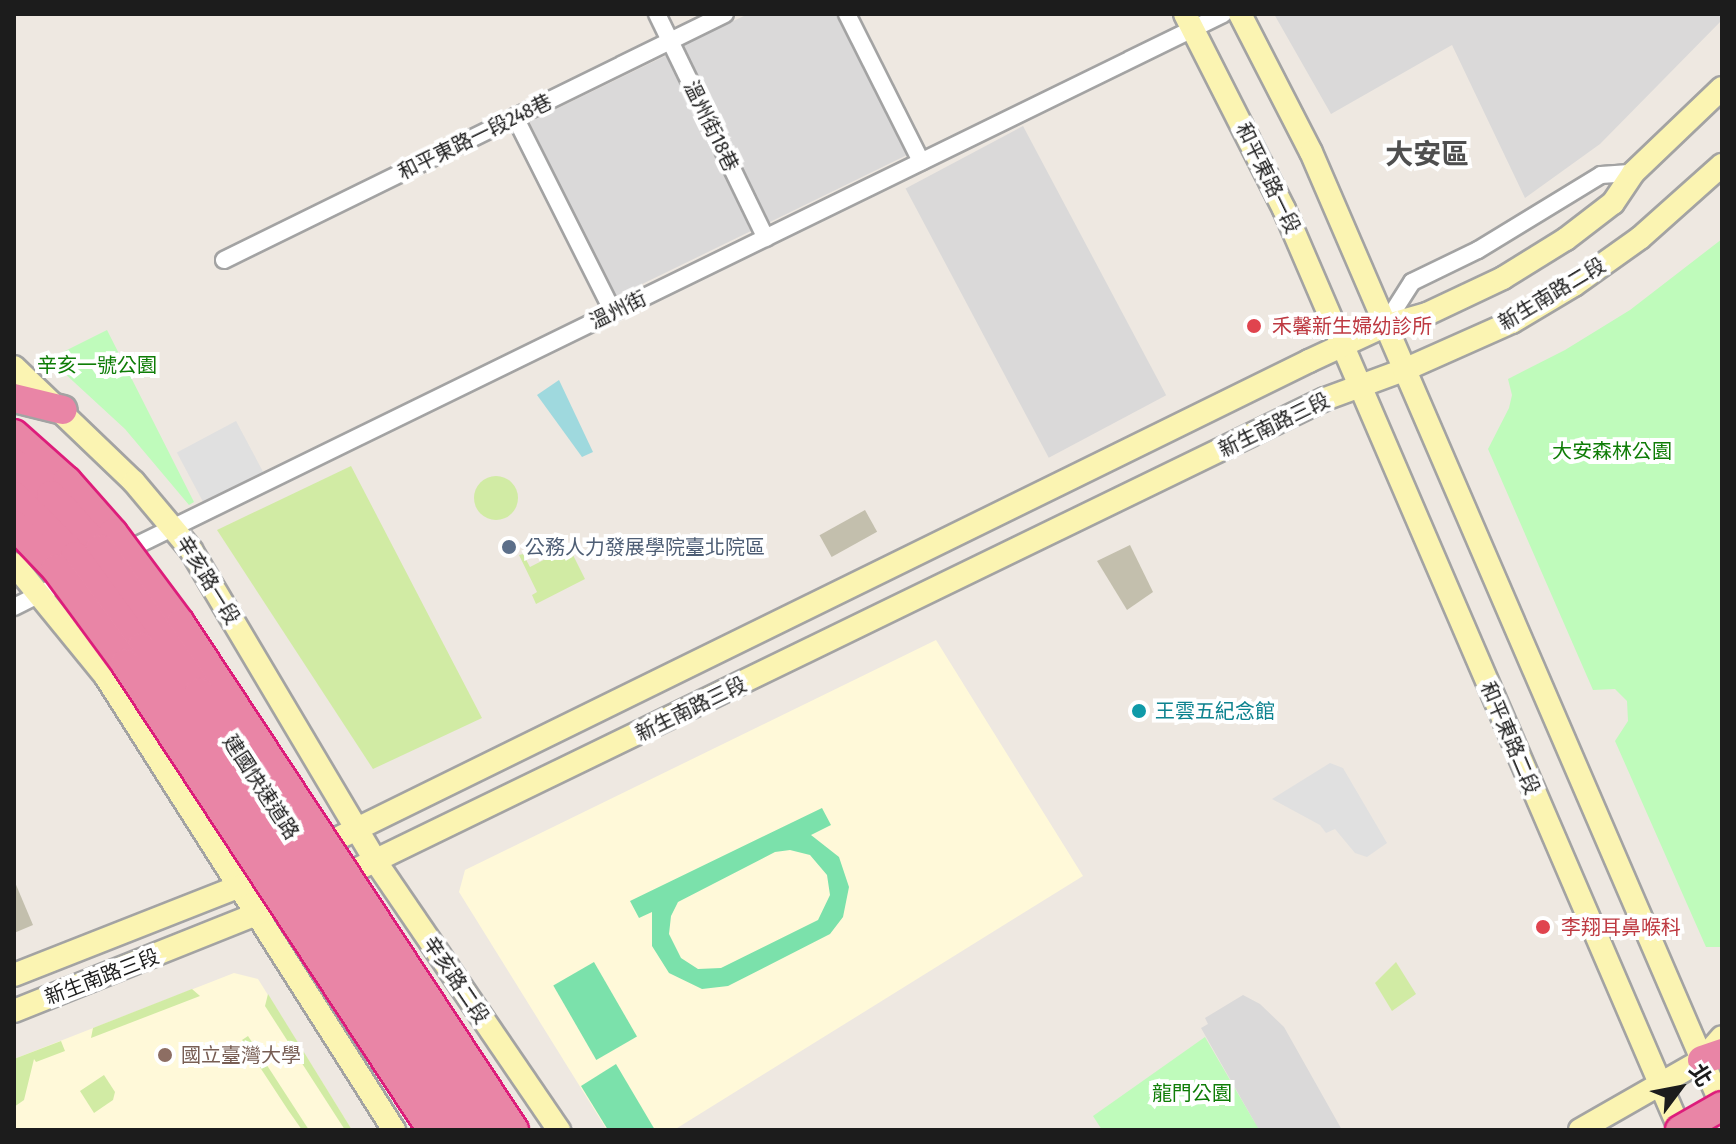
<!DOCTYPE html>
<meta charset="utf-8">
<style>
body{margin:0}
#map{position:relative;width:1736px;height:1144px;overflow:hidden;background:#eee8e1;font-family:"Fira Sans Condensed","Noto Sans TC",sans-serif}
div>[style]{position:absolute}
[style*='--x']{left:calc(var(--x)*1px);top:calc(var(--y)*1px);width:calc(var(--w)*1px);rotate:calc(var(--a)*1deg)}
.residential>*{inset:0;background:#dad9d9;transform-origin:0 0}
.education>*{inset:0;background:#fff9d9}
.construction>*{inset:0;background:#c3bfad;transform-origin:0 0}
.grass>*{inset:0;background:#d1eba4}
.round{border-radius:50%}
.park>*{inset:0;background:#bffbbb}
.pitch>*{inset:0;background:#7be1ab;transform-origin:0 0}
.parking>*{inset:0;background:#e0e0e0;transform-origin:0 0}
.water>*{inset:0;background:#9fd9de}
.roads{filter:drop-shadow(2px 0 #a3a3a3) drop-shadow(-2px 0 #a3a3a3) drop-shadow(0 2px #a3a3a3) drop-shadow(0 -2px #a3a3a3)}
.street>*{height:16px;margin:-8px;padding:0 8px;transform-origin:8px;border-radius:8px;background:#fff}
.secondary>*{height:22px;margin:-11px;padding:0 11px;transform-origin:11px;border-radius:11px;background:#fbf4b2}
.highway>*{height:28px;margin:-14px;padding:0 14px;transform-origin:14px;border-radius:14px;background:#e985a6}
.bridges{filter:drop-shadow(2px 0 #dd1d7b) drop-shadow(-2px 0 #dd1d7b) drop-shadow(0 2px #dd1d7b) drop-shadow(0 -2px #dd1d7b)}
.highway-bridge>*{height:28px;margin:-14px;padding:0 14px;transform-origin:14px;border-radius:14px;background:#e985a6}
.dots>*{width:22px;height:22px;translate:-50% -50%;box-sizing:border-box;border:4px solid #fff;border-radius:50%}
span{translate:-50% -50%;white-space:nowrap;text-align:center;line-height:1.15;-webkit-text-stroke:8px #fff;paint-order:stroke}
.street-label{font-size:20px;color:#1c1c1c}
.health-label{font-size:20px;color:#be3a42}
.left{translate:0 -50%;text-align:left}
.park-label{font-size:20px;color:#0f7d07}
.service-label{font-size:20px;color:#4e5e75}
.culture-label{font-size:20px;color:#0d838f}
.education-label{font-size:20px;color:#785e54}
.district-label{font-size:28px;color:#4f4f4f;font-weight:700}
.frame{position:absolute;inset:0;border:16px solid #1c1c1c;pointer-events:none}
.north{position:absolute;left:1640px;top:1048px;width:80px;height:80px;-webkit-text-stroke:6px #fff;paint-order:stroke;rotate:58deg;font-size:22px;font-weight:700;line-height:32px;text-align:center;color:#1c1c1c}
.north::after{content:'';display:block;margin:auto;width:28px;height:36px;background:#1c1c1c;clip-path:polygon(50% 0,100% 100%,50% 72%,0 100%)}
</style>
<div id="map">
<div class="residential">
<div style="clip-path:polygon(748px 14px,838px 14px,907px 155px,768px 223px,683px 45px)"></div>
<div style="clip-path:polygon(1274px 14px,1722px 14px,1722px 20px,1600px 144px,1525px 198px,1452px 45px,1331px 114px)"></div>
<div style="left:667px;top:55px;width:195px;height:153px;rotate:64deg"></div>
<div style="left:1023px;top:126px;width:305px;height:133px;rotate:62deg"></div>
<div style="clip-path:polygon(1243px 995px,1260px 1004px,1284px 1027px,1342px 1130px,1244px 1130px,1255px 1123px,1201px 1028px,1208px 1024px,1205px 1018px)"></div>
</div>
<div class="education">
<div style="clip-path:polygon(936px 640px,1083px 876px,674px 1130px,607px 1130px,459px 892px,465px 870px)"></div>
<div style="clip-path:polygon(234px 973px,258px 979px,352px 1130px,14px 1130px,14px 1059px)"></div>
</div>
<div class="construction">
<div style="left:865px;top:510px;width:25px;height:52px;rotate:61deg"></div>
<div style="clip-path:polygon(1130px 545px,1153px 592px,1127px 610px,1097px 561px)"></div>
<div style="clip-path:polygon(14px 880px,33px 925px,14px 933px)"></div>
</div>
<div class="grass">
<div style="clip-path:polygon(351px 466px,482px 718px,373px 769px,217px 530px)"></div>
<div class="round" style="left:474px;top:476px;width:44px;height:44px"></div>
<div style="clip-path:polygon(569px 547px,585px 579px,536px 604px,532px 595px,537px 592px,519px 555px,523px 554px,530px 567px)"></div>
<div style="clip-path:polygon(1396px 962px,1416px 994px,1392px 1011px,1375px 983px)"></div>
<div style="clip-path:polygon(192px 989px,200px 996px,91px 1038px,93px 1028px)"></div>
<div style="clip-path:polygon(268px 994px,352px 1130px,345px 1130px,265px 1006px)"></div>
<div style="clip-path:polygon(248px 1036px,309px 1130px,302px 1130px,288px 1110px,242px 1040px)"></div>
<div style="clip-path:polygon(61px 1041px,65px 1051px,36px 1062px,34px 1059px,24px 1100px,14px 1107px,14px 1059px)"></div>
<div style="clip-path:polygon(104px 1075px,115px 1092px,113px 1100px,94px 1113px,80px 1091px)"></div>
</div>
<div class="park">
<div style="clip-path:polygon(1722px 239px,1722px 947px,1706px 947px,1615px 741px,1628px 721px,1627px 701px,1615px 689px,1593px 690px,1488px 449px,1509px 408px,1512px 395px,1508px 379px,1565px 350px,1630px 310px)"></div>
<div style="clip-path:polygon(107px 330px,194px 502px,189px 505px,125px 429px,49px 359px)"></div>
<div style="clip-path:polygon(1205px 1037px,1258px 1128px,1102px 1130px,1093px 1116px)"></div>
</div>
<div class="pitch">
<div style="clip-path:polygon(evenodd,822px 808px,831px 825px,811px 835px,839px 857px,849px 887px,843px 917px,830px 934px,728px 986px,702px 989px,669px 973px,652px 946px,652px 912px,639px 918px,630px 901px,822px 808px,790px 850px,810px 855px,827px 875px,830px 895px,818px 920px,721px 968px,698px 969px,681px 958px,669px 934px,671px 916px,678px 902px,775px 852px,790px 850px)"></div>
<div style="left:594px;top:962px;width:86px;height:47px;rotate:60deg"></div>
<div style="clip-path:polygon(616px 1064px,655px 1130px,608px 1130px,581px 1086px)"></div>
</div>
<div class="parking">
<div style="left:236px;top:421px;width:64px;height:67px;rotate:62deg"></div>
<div style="clip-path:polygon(1330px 763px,1343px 768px,1387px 843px,1367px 857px,1355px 853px,1335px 829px,1326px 833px,1320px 825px,1272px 799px)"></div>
</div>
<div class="water">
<div style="clip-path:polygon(559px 380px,593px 452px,582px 457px,537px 395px)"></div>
</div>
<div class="roads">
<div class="street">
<div style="--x:657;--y:14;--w:249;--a:64.1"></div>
<div style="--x:847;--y:14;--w:165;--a:63.3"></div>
<div style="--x:515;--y:117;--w:218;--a:63.3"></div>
<div style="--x:224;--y:260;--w:558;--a:-26.15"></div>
<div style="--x:1384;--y:326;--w:52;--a:-57.5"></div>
<div style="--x:1412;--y:282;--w:73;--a:-25.9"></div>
<div style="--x:1478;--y:250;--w:144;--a:-31.4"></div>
<div style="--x:1601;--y:175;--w:32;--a:-4"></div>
<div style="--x:119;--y:554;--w:1229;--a:-26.06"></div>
<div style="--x:14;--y:607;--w:63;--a:-26.6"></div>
</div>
<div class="secondary">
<div style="--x:1185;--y:14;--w:219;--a:63.1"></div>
<div style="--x:1284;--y:209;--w:1003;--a:66.73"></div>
<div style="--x:1240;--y:14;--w:155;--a:62.8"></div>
<div style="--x:1311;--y:152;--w:1039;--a:66.69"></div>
<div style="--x:14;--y:367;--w:166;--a:43.8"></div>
<div style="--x:134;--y:482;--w:89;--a:50"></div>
<div style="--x:191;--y:550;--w:363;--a:59.3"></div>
<div style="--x:376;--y:862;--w:325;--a:55.7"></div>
<div style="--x:14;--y:564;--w:146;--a:50.8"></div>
<div style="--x:106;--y:677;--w:537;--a:57.55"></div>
<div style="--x:314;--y:850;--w:1109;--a:-26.17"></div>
<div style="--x:1309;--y:361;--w:83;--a:-25"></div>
<div style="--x:1384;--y:326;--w:45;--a:-15.6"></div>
<div style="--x:1427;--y:314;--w:84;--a:-25.3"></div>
<div style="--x:1503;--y:278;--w:74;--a:-31.8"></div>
<div style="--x:1566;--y:239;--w:59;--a:-37.5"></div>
<div style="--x:1613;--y:203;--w:36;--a:-56"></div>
<div style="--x:1633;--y:173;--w:123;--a:-43.7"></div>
<div style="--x:331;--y:882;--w:1105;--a:-25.92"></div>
<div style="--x:1325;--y:399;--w:84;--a:-20.2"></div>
<div style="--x:1404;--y:370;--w:118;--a:-24"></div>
<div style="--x:1512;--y:322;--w:72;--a:-30.8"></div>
<div style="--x:1574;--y:285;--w:81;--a:-35.5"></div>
<div style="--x:1640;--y:238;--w:110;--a:-41.7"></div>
<div style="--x:14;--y:975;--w:243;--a:-21.5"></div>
<div style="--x:240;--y:886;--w:40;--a:-26.6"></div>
<div style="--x:14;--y:1011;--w:304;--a:-21.8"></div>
<div style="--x:1580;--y:1130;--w:141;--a:-29.8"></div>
<div style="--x:1702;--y:1060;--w:30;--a:-49"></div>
</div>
<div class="highway">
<div style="--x:14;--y:398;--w:50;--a:13.8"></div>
<div style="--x:1702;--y:1060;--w:21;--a:-19"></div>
</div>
</div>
<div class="bridges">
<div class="highway-bridge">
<div style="--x:14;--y:434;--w:71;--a:41.6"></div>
<div style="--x:67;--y:481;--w:69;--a:48.5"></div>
<div style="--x:113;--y:533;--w:112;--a:53.3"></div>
<div style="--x:180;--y:623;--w:607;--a:56.62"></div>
<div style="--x:14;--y:463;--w:49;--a:40.9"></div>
<div style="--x:51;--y:495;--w:73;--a:47.8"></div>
<div style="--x:100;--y:549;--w:174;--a:55.3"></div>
<div style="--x:199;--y:692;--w:523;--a:56.95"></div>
<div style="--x:14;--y:496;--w:86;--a:44.5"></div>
<div style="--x:75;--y:556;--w:112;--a:54"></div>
<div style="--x:141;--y:647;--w:577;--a:56.81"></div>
<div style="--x:14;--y:525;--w:61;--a:46.3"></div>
<div style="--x:56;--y:569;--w:117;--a:53.7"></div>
<div style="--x:125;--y:663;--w:559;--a:56.68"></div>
<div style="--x:1680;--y:1130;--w:48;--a:-29.7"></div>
</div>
</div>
<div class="dots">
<div style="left:1254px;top:326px;background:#e0444e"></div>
<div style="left:509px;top:547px;background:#5c6f8a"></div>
<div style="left:1139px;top:711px;background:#0f9aa8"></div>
<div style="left:1543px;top:927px;background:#e0444e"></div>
<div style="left:165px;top:1055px;background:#8d6e63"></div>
</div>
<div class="street-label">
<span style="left:711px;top:126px;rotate:64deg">溫州街18巷</span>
<span style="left:475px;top:137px;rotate:-26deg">和平東路一段248巷</span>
<span style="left:1268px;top:178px;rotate:64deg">和平東路一段</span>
<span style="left:1552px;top:294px;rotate:-31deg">新生南路二段</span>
<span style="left:618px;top:310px;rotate:-26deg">溫州街</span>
<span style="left:1274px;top:425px;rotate:-26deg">新生南路三段</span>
<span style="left:208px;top:580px;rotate:58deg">辛亥路一段</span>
<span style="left:691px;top:709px;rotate:-26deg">新生南路三段</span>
<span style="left:1510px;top:738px;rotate:67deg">和平東路二段</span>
<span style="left:261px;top:787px;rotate:57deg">建國快速道路</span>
<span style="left:102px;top:977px;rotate:-21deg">新生南路三段</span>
<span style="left:456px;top:980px;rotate:56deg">辛亥路二段</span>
</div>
<div class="health-label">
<span class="left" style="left:1272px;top:326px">禾馨新生婦幼診所</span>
<span class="left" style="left:1561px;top:927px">李翔耳鼻喉科</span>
</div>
<div class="park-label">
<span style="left:97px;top:365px">辛亥一號公園</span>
<span style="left:1612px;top:451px">大安森林公園</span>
<span style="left:1192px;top:1093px">龍門公園</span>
</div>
<div class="service-label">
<span class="left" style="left:525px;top:547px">公務人力發展學院臺北院區</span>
</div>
<div class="culture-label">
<span class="left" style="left:1155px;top:711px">王雲五紀念館</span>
</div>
<div class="education-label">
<span class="left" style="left:181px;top:1055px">國立臺灣大學</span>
</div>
<div class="district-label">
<span style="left:1427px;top:155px">大安區</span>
</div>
<div class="frame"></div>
<div class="north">北</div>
</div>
